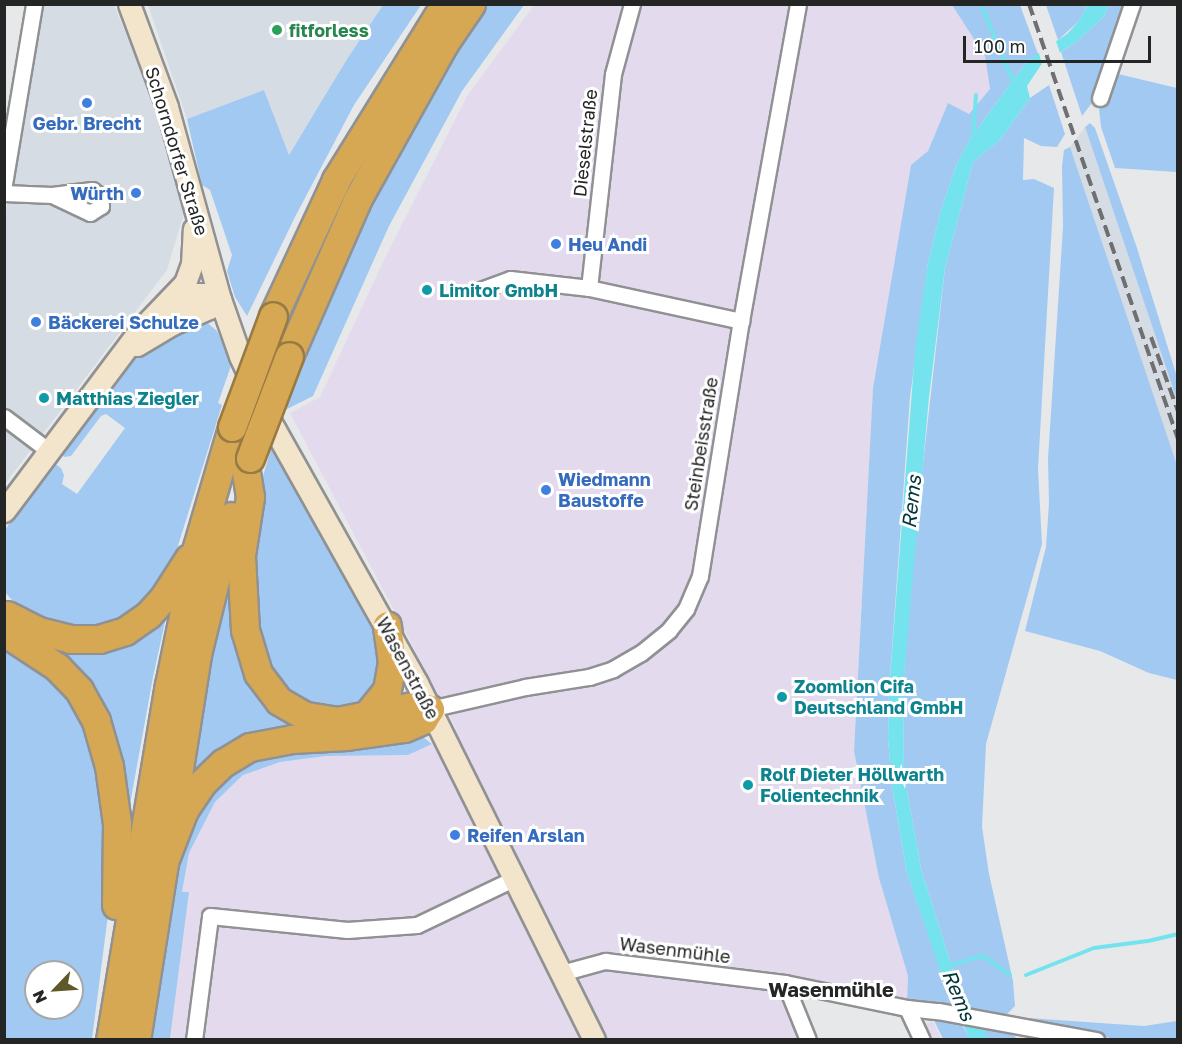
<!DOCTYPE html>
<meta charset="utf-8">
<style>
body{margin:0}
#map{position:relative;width:1182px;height:1044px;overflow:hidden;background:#e7e8ea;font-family:"Golos Text",sans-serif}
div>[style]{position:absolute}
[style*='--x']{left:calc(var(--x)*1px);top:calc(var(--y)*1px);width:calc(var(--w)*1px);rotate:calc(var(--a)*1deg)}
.built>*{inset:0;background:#d6dce4}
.industrial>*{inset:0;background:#e4daee}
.green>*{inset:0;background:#a2c9f1}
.water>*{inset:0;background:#74e3ee}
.pier>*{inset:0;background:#e7e8ea}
.stream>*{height:4px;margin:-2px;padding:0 2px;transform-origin:2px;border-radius:2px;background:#74e3ee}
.roads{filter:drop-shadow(2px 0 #909193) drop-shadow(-2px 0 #909193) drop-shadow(0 2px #909193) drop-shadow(0 -2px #909193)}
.street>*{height:15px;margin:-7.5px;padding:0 7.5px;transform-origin:7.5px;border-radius:7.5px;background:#fff}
.secondary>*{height:21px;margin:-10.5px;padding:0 10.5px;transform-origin:10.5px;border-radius:10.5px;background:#f3e5cb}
.highway>*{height:27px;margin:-13.5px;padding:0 13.5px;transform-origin:13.5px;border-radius:13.5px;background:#d7a853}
.rail>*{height:4px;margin-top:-2px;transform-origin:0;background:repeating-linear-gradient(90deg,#6e6f70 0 12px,transparent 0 18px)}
.bridges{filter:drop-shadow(2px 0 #987a43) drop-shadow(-2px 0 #987a43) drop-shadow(0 2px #987a43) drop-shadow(0 -2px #987a43)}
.highway-bridge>*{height:27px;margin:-13.5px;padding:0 13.5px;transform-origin:13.5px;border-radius:13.5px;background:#d7a853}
.dots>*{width:16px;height:16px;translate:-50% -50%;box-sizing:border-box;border:3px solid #fff;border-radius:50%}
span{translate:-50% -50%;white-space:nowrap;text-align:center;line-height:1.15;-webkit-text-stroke:6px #fff;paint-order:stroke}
.leisure-label{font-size:18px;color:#27864d;font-weight:700}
.left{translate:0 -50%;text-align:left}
.shop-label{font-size:18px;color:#366cbe;font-weight:700}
.right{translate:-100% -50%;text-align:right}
.street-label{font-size:18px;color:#242525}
.culture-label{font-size:18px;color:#0d838f;font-weight:700}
.water-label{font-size:20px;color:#00363a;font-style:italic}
.neighbourhood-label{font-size:20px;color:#242525;font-weight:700}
.frame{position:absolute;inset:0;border:6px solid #242525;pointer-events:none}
.north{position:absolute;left:24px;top:960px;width:60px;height:60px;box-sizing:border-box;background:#fff;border:2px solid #a7a8a8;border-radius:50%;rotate:245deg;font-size:16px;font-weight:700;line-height:24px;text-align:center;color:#242525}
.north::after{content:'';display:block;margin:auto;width:21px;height:27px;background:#5e5926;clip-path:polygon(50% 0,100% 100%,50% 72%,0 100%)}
.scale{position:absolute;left:963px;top:36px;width:188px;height:27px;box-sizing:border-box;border:3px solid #242525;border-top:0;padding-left:8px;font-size:18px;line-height:21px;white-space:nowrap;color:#242525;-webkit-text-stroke:4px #fff;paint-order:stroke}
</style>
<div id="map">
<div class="built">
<div style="clip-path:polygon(37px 5px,114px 5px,149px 90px,185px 210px,167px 270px,5px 484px,4px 225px)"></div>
<div style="clip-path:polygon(148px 5px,383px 5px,347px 59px,289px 155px,264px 90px,187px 119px)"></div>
<div style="clip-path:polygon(1085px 127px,1177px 400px,1177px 465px,1070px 147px)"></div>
</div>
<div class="industrial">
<div style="clip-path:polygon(534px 5px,952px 5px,985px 56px,990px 89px,969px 114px,948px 104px,928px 151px,911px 165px,873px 388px,854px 751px,879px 878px,908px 976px,907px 1001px,782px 990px,803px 1039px,170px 1040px,189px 893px,182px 892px,189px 853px,215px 802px,243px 775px,280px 762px,326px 756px,408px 755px,432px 744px,456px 728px,290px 413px,320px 397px,384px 260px,467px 96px)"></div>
<div style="clip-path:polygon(933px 1021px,941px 1039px,917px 1040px,919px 1027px)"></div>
</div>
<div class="green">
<div style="clip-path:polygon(383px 5px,421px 5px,354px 105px,295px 217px,247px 316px,235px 297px,227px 271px,232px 255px,210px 190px,202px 185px,187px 119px,264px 90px,289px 155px,347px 59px)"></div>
<div style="clip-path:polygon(485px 5px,524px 5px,462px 91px,389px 226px,313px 396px,287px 409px,285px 406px,312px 326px,355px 231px,429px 94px)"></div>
<div style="clip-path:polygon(952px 5px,1020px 5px,1038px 54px,1028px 60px,970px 139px,956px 166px,940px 213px,928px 263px,910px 397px,889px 691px,888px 739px,892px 786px,907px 873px,954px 1008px,907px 1001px,908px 976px,879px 878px,854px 751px,873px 388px,911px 165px,928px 151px,948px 103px,969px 114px,990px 89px,985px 56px)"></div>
<div style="clip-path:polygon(1046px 5px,1088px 5px,1078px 22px,1058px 40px)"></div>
<div style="clip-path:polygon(1108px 5px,1125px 5px,1100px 92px,1082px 116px,1061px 52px,1079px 40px,1105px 15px)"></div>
<div style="clip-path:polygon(1114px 73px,1177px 88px,1177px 172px,1115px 168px,1101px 127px,1099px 108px)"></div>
<div style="clip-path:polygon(1049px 85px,1065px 134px,1057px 147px,1041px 146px,1024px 138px,1023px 180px,1034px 179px,1054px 188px,1038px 469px,1042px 544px,986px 744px,982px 827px,989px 874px,1013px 981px,1015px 1006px,1005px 1016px,974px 1014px,954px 974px,921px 869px,904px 773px,903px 687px,915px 535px,945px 268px,973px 162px,1000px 140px,1030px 98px)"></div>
<div style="clip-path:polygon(1090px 123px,1095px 128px,1137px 248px,1177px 377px,1177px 400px,1085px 127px)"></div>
<div style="clip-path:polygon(1070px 147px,1177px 465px,1177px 680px,1149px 673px,1100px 651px,1025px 631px,1046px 547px,1049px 503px,1048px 459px,1063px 227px,1062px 166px,1064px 150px)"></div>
<div style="clip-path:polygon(204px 320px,217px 331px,232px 363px,218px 403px,222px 405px,171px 568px,162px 588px,100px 633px,26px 616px,5px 592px,5px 530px,47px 468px,54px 463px,61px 468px,64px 475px,62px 484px,77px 494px,125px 428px,106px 414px,101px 416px,71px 456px,65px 457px,61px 454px,61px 448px,134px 352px)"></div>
<div style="clip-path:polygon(272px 446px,361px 602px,383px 656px,383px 677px,364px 706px,310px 711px,259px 663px,247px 556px,260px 475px,263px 476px)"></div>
<div style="clip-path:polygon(230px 558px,234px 612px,302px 722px,185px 792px,194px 711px)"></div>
<div style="clip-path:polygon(167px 613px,153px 677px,127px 821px,110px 745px,35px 637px)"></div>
<div style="clip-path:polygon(evenodd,5px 640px,33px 657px,80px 706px,103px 781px,108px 915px,92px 1039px,5px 1040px,5px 640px,36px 972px,72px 972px,72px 1008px,36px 1008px,36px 972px)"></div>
<div style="clip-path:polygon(419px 734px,432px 744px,408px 755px,326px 756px,280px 762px,243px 775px,215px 802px,189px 853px,182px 892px,189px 892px,170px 1039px,148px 1040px,169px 882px,188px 813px,240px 757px)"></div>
<div style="clip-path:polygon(931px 1014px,959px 1019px,970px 1039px,943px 1039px)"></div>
<div style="clip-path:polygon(1028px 1018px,1144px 1026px,1177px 1021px,1177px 1039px,1116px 1039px,1029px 1023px)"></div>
<div style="clip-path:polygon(978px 1023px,1006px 1027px,1017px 1039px,988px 1039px)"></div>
</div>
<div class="water">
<div style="clip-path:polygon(1088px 5px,1108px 5px,1105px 15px,1079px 40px,1041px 65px,1027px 86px,1030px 98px,1000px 140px,973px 162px,945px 268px,929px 397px,903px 687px,904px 773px,921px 869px,954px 974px,988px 1039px,970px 1040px,944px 982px,907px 873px,892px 786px,888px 739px,889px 691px,915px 351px,928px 263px,940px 213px,956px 166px,970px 139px,1028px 60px,1067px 34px,1078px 22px)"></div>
</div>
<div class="pier">
<div style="clip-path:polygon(1055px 38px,1061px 56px,1043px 68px,1038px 50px)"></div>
</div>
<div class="stream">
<div style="--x:981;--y:4;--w:87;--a:67.6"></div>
<div style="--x:973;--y:139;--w:44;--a:-86.1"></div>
<div style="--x:947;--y:966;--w:37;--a:-16"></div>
<div style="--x:983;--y:956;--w:33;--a:35"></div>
<div style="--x:1026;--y:975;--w:73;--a:-21.7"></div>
<div style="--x:1094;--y:948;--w:54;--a:-7.4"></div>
<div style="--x:1148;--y:941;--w:31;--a:-13"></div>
</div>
<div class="roads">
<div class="street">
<div style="--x:1100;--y:98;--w:99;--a:-71.2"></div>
<div style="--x:4;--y:184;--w:182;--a:-80.5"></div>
<div style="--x:4;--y:193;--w:48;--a:2.4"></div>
<div style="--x:52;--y:195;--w:40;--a:-7.1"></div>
<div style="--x:92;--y:190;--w:11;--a:41"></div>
<div style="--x:100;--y:197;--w:9;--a:84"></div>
<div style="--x:101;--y:206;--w:13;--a:148"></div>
<div style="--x:90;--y:213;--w:42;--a:-154.7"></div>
<div style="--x:589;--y:288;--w:215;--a:-83.6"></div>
<div style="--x:613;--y:74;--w:73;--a:-74.8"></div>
<div style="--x:483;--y:289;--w:29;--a:-20"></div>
<div style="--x:510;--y:279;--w:80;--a:6.5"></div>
<div style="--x:589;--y:288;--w:156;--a:12.2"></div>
<div style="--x:4;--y:417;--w:56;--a:37.1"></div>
<div style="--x:430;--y:709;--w:98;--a:-13"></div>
<div style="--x:525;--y:687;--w:65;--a:-8.9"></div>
<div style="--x:589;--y:677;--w:25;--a:-18"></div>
<div style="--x:613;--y:669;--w:32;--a:-30"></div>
<div style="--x:641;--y:653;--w:36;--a:-39"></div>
<div style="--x:669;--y:630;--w:27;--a:-51"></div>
<div style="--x:686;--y:609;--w:36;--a:-67"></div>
<div style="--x:700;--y:576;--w:258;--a:-80.9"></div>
<div style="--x:741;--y:321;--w:322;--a:-79.8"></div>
<div style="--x:561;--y:973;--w:46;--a:-15.3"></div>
<div style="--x:605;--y:961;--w:181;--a:7"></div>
<div style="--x:785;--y:983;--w:125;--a:11.6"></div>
<div style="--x:907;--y:1008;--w:31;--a:6"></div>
<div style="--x:938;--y:1011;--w:161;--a:10.4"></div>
<div style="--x:785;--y:983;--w:61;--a:68"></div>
<div style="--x:907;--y:1008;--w:35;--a:65"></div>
<div style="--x:194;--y:1040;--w:125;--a:-82.6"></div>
<div style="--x:210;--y:916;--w:138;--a:5.8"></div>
<div style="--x:347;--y:930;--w:70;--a:-4.1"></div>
<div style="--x:417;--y:925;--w:106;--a:-25.6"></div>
</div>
<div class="secondary">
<div style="--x:129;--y:4;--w:110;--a:69.7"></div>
<div style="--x:167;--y:107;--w:199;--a:74.6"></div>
<div style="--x:220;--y:299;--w:60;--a:70.7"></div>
<div style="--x:240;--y:356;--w:72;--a:65.2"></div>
<div style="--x:270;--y:421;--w:300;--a:60.7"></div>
<div style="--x:417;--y:683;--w:398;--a:63.6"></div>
<div style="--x:170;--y:306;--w:28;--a:-26"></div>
<div style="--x:195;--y:294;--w:11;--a:0"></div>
<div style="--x:206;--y:294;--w:15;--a:20"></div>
<div style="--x:137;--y:345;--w:41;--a:-31"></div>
<div style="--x:172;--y:324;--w:40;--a:-23.4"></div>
<div style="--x:209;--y:308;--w:14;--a:-39"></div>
<div style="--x:4;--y:511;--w:226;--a:-53.1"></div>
<div style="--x:140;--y:330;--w:65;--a:-46.2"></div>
<div style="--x:185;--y:283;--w:20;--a:-70"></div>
<div style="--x:192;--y:264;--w:35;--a:-87"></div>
</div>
<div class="highway">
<div style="--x:273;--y:316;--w:150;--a:-65.1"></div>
<div style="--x:336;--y:180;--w:207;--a:-58.2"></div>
<div style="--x:289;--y:356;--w:170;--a:-66.4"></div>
<div style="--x:357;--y:200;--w:181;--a:-60.9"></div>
<div style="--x:445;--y:42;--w:46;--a:-55.6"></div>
<div style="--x:7;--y:615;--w:36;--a:27"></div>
<div style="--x:39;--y:631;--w:32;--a:14"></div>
<div style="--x:70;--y:639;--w:29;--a:0"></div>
<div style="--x:99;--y:639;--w:27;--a:-17"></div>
<div style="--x:125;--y:631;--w:28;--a:-35"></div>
<div style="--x:148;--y:615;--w:24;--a:-48"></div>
<div style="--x:164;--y:597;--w:46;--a:-57.3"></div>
<div style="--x:4;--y:632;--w:64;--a:33.4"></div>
<div style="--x:57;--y:667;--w:32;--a:46"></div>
<div style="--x:79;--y:690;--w:35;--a:61"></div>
<div style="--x:96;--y:721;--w:47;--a:73.9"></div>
<div style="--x:109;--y:766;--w:59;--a:82.1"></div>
<div style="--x:117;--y:824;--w:81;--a:90.7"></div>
<div style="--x:366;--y:716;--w:33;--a:-51"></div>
<div style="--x:387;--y:690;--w:28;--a:-80"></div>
<div style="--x:392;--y:662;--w:37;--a:-98"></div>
<div style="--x:160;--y:872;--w:66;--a:-68.8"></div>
<div style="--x:184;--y:810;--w:32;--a:-56"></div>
<div style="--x:202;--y:783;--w:29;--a:-44"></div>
<div style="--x:223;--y:763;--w:31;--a:-31"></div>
<div style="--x:250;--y:747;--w:43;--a:-10.8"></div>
<div style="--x:292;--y:739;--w:55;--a:-3.1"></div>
<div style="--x:347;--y:736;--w:58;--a:-8"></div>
<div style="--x:404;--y:728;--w:21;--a:-23"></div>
<div style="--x:423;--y:720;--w:13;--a:-58"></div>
<div style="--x:430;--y:709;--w:14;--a:-163"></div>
<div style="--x:417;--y:705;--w:81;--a:168.6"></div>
<div style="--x:338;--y:721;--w:33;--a:-171"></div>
<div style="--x:305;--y:716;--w:30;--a:-150"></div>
<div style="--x:279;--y:701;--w:35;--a:-127"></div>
<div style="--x:258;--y:673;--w:45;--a:-106.8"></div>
<div style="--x:245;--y:630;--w:75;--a:-93.1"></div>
<div style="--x:241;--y:555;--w:59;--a:-81.2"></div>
<div style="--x:250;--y:497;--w:26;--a:-99"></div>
<div style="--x:110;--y:1040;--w:360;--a:-80.6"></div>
<div style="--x:169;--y:685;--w:141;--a:-78.5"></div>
<div style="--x:197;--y:547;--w:125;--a:-73.7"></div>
<div style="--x:136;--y:1040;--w:391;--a:-81"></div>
<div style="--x:197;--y:654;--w:142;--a:-76.2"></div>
</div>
</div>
<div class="rail">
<div style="--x:1029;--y:4;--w:460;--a:71.1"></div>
<div style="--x:1151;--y:337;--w:79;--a:70"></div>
</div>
<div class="bridges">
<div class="highway-bridge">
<div style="--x:232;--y:427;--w:118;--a:-69.7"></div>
<div style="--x:250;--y:458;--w:109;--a:-69.1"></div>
</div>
</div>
<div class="dots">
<div style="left:277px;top:30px;background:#2e9e5b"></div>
<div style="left:87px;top:103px;background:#3f7fe0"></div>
<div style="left:136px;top:193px;background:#3f7fe0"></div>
<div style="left:556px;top:244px;background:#3f7fe0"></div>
<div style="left:427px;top:290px;background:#0f9aa8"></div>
<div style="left:36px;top:322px;background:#3f7fe0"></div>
<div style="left:44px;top:398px;background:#0f9aa8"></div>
<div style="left:546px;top:490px;background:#3f7fe0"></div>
<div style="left:782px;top:697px;background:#0f9aa8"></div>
<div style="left:748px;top:785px;background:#0f9aa8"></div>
<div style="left:455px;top:835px;background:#3f7fe0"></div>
</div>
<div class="leisure-label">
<span class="left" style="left:289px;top:30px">fitforless</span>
</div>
<div class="shop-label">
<span style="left:87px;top:123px">Gebr. Brecht</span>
<span class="right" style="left:124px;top:193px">Würth</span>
<span class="left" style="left:568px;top:244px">Heu Andi</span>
<span class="left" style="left:48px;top:322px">Bäckerei Schulze</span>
<span class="left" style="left:558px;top:490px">Wiedmann<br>Baustoffe</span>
<span class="left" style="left:467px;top:835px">Reifen Arslan</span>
</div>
<div class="street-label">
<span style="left:585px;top:143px;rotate:-84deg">Dieselstraße</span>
<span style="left:177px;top:151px;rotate:73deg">Schorndorfer Straße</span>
<span style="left:701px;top:444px;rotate:-81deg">Steinbeisstraße</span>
<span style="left:408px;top:668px;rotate:62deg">Wasenstraße</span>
<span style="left:675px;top:950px;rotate:7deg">Wasenmühle</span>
</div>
<div class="culture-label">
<span class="left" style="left:439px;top:290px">Limitor GmbH</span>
<span class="left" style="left:56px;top:398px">Matthias Ziegler</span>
<span class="left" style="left:794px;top:697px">Zoomlion Cifa<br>Deutschland GmbH</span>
<span class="left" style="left:760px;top:785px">Rolf Dieter Höllwarth<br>Folientechnik</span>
</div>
<div class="water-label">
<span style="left:911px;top:502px;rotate:-84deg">Rems</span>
<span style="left:959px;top:995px;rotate:67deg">Rems</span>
</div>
<div class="neighbourhood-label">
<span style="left:831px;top:989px">Wasenmühle</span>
</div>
<div class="frame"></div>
<div class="north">N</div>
<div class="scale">100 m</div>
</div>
